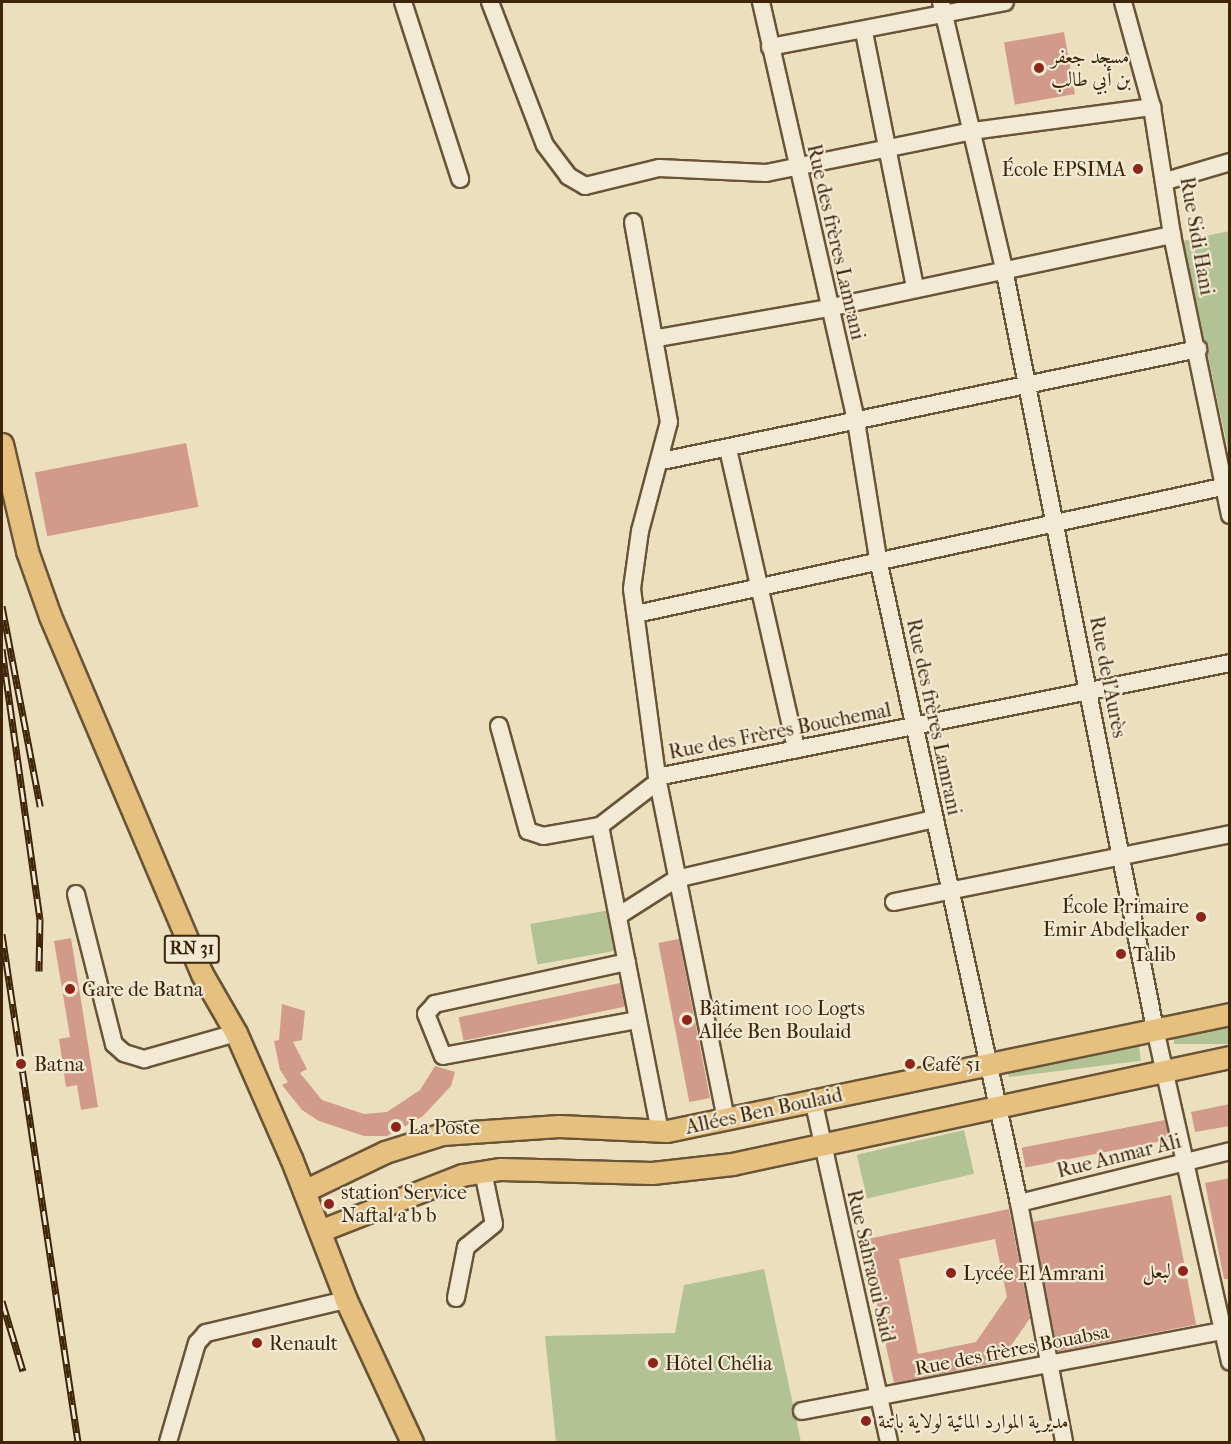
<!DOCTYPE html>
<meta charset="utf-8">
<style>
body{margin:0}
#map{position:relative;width:1231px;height:1444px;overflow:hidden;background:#ebdfbe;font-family:"IM FELL French Canon",Amiri,serif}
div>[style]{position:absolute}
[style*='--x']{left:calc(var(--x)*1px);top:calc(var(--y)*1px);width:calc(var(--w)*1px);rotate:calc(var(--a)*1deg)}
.green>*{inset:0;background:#b3c294;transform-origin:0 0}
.building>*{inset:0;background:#d29a8b;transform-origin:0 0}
.roads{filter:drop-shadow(2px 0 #695437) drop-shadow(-2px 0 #695437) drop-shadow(0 2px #695437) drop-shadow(0 -2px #695437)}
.minor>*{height:16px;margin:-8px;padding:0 8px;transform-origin:8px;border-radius:8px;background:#f2ead5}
.major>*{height:21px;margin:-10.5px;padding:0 10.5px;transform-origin:10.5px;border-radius:10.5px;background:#e6c07f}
.rail>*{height:7px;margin-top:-3.5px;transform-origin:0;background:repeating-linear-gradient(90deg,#f2ead5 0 14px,#3e250a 0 28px);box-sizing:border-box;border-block:2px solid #3e250a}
.dots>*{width:16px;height:16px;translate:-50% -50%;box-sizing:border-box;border:3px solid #f2ead5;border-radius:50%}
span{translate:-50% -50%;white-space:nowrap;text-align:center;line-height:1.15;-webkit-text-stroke:4.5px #f2ead5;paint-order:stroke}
.shield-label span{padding:2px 4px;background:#f2ead5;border:2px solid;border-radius:4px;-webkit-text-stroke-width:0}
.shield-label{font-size:18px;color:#3e250a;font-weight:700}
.poi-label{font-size:20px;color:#3e250a}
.left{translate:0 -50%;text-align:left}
.right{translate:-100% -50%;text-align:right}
.street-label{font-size:20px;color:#3e250a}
.frame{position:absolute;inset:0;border:3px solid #3e250a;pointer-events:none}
</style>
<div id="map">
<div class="green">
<div style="clip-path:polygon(1229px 231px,1230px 231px,1229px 454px,1183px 241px)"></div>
<div style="left:610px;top:910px;width:41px;height:81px;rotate:80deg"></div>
<div style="left:1229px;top:1022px;width:22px;height:55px;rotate:90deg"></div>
<div style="left:1138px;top:1038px;width:23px;height:133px;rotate:83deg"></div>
<div style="left:964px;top:1130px;width:45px;height:110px;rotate:77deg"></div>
<div style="clip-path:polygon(764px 1269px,801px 1442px,556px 1442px,545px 1336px,675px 1333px,684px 1285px)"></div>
</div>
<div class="building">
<div style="left:1064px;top:32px;width:63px;height:61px;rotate:80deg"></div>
<div style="left:186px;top:443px;width:65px;height:154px;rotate:79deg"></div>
<div style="clip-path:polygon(71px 938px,98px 1107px,81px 1110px,77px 1085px,66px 1087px,59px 1039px,70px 1037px,54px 941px)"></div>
<div style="left:679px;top:939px;width:162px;height:21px;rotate:79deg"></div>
<div style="left:620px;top:983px;width:24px;height:165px;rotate:78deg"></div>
<div style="clip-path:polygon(282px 1004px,305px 1011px,302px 1040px,293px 1042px,307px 1069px,300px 1073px,322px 1100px,364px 1114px,387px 1112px,420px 1090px,435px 1066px,455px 1072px,451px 1086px,423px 1116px,387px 1136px,364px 1136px,319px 1121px,302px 1110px,282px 1085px,288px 1082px,280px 1070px,274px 1041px,279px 1040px)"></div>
<div style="clip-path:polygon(1230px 1104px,1230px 1126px,1195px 1132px,1191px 1112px)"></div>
<div style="left:1165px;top:1120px;width:20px;height:146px;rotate:79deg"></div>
<div style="clip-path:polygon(1230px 1178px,1230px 1279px,1224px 1279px,1205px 1183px)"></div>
<div style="left:1171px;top:1195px;width:132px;height:141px;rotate:79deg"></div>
<div style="clip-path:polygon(evenodd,1009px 1209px,1030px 1318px,1000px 1362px,894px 1383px,863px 1240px,1009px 1209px,995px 1239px,1007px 1297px,976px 1342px,918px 1354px,899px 1259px,995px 1239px)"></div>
</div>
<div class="roads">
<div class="minor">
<div style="--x:403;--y:2;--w:186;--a:72.1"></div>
<div style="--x:490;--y:2;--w:153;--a:69"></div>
<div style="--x:545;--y:145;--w:39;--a:53"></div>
<div style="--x:568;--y:176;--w:20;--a:30"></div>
<div style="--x:585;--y:186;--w:76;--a:-13.7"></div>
<div style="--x:659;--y:168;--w:107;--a:2.7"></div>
<div style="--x:766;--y:173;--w:210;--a:-11.5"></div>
<div style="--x:972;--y:131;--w:182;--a:-7.6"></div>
<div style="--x:761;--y:2;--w:430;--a:77.2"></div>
<div style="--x:856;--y:421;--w:145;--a:80.9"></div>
<div style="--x:879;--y:564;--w:654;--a:77.64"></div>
<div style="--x:1019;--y:1203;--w:243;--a:79.3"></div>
<div style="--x:941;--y:2;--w:274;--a:76.7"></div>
<div style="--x:1004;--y:269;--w:775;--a:78.76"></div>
<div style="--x:1155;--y:1029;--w:341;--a:77.3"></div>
<div style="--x:1123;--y:2;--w:109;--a:74.6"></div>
<div style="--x:1152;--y:107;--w:130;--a:81.1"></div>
<div style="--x:1172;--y:235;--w:286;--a:78.3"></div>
<div style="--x:864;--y:32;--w:261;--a:78.7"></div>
<div style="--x:770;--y:47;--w:239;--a:-10.8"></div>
<div style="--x:1166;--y:181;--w:67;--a:-16.5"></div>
<div style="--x:633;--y:222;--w:203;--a:79.8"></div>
<div style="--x:669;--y:422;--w:113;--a:104.9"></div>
<div style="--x:640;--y:531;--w:59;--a:97.9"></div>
<div style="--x:632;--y:589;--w:190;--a:82.4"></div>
<div style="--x:657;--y:777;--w:350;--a:78.6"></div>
<div style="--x:658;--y:338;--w:173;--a:-10"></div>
<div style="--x:828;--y:308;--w:352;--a:-12"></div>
<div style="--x:728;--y:449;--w:308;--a:77.2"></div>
<div style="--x:662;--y:461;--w:548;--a:-11.8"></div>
<div style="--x:636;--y:614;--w:600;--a:-12.23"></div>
<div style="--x:499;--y:726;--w:109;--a:74.6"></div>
<div style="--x:528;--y:831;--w:16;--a:18"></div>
<div style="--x:543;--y:836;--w:58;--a:-10"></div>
<div style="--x:600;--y:826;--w:311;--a:78.9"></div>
<div style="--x:657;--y:777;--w:584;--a:-11.25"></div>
<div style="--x:600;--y:826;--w:66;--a:-37.6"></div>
<div style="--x:76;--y:894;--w:155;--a:75.8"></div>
<div style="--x:114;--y:1044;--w:13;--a:42"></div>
<div style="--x:124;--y:1053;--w:21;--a:17"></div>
<div style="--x:144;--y:1059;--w:96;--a:-15.8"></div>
<div style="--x:894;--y:902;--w:343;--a:-11.4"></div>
<div style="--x:618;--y:916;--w:69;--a:-32.5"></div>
<div style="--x:676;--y:879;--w:264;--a:-13.1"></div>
<div style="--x:627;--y:962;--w:197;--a:167.7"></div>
<div style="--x:435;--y:1004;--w:13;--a:132"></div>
<div style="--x:426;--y:1014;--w:45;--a:68"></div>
<div style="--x:443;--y:1056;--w:198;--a:-10.5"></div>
<div style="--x:813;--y:1099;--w:351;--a:77.5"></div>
<div style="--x:1019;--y:1203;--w:217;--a:-13.8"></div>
<div style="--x:456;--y:1298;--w:52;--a:-78.9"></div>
<div style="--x:466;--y:1247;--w:36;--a:-39"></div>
<div style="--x:494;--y:1224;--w:53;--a:-101.9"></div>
<div style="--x:802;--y:1411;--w:436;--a:-10.8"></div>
<div style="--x:168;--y:1442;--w:103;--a:-73.7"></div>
<div style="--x:197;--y:1343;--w:13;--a:-48"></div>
<div style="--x:206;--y:1333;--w:144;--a:-13.3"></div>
</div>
<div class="major">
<div style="--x:2;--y:444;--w:110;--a:76.8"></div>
<div style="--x:27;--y:551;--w:69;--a:70.5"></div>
<div style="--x:50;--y:616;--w:389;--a:67"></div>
<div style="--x:202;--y:974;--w:68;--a:60"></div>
<div style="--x:236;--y:1033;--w:137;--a:66.3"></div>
<div style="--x:291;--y:1158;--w:152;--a:68.8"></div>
<div style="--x:346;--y:1300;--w:157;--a:65.1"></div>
<div style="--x:304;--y:1191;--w:90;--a:-25.7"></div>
<div style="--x:385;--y:1152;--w:60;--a:-17.5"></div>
<div style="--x:442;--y:1134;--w:117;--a:-3.9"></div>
<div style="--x:559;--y:1126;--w:108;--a:2.7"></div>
<div style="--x:667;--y:1131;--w:575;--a:-11.74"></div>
<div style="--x:322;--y:1230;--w:150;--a:-21.4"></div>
<div style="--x:462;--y:1175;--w:39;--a:-9"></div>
<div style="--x:501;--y:1169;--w:151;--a:1.5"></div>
<div style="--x:652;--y:1173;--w:81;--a:-6.4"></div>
<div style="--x:732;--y:1164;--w:509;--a:-12.13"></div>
</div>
</div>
<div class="rail">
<div style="--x:2;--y:606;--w:204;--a:79.2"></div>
<div style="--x:2;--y:649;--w:273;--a:82"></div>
<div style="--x:40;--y:919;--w:52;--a:91.1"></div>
<div style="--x:2;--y:934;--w:514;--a:81.49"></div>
<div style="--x:2;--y:1301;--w:73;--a:73.3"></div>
</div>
<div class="dots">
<div style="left:1039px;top:68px;background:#8f2418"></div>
<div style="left:1138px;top:169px;background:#8f2418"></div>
<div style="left:1201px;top:917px;background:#8f2418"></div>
<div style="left:1121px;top:954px;background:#8f2418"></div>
<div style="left:70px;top:989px;background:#8f2418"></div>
<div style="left:687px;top:1020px;background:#8f2418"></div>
<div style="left:21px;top:1064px;background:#8f2418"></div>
<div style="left:910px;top:1064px;background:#8f2418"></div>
<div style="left:396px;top:1127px;background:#8f2418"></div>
<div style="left:329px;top:1204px;background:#8f2418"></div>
<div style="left:1183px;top:1271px;background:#8f2418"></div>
<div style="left:951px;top:1273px;background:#8f2418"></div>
<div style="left:257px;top:1343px;background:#8f2418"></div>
<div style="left:653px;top:1363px;background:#8f2418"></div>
<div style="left:866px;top:1421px;background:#8f2418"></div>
</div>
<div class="shield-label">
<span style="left:192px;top:949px">RN 31</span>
</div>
<div class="poi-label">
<span class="left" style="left:1051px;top:68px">مسجد جعفر<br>بن أبي طالب</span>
<span class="right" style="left:1126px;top:169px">École EPSIMA</span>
<span class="right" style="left:1189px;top:918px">École Primaire<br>Emir Abdelkader</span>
<span class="left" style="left:1133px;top:954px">Talib</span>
<span class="left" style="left:82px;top:989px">Gare de Batna</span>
<span class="left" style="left:699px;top:1020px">Bâtiment 100 Logts<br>Allée Ben Boulaid</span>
<span class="left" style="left:34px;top:1064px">Batna</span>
<span class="left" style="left:922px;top:1064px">Café 51</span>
<span class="left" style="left:408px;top:1127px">La Poste</span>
<span class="left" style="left:341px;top:1204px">station Service<br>Naftal a b b</span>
<span class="right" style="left:1171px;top:1271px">لبعل</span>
<span class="left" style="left:963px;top:1273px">Lycée El Amrani</span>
<span class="left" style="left:269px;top:1343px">Renault</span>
<span class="left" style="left:665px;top:1363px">Hôtel Chélia</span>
<span class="left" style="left:878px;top:1421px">مديرية الموارد المائية لولاية باتنة</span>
</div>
<div class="street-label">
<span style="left:1197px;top:236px;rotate:80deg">Rue Sidi Hani</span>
<span style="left:836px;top:242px;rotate:77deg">Rue des frères Lamrani</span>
<span style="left:1108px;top:677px;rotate:79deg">Rue de l'Aurès</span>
<span style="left:934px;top:717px;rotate:78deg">Rue des frères Lamrani</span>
<span style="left:780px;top:731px;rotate:-11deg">Rue des Frères Bouchemal</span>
<span style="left:764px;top:1111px;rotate:-12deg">Allées Ben Boulaid</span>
<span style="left:1119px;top:1156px;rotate:-14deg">Rue Anmar Ali</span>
<span style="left:871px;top:1266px;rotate:77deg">Rue Sahraoui Said</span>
<span style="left:1012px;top:1350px;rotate:-11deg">Rue des frères Bouabsa</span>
</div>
<div class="frame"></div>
</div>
